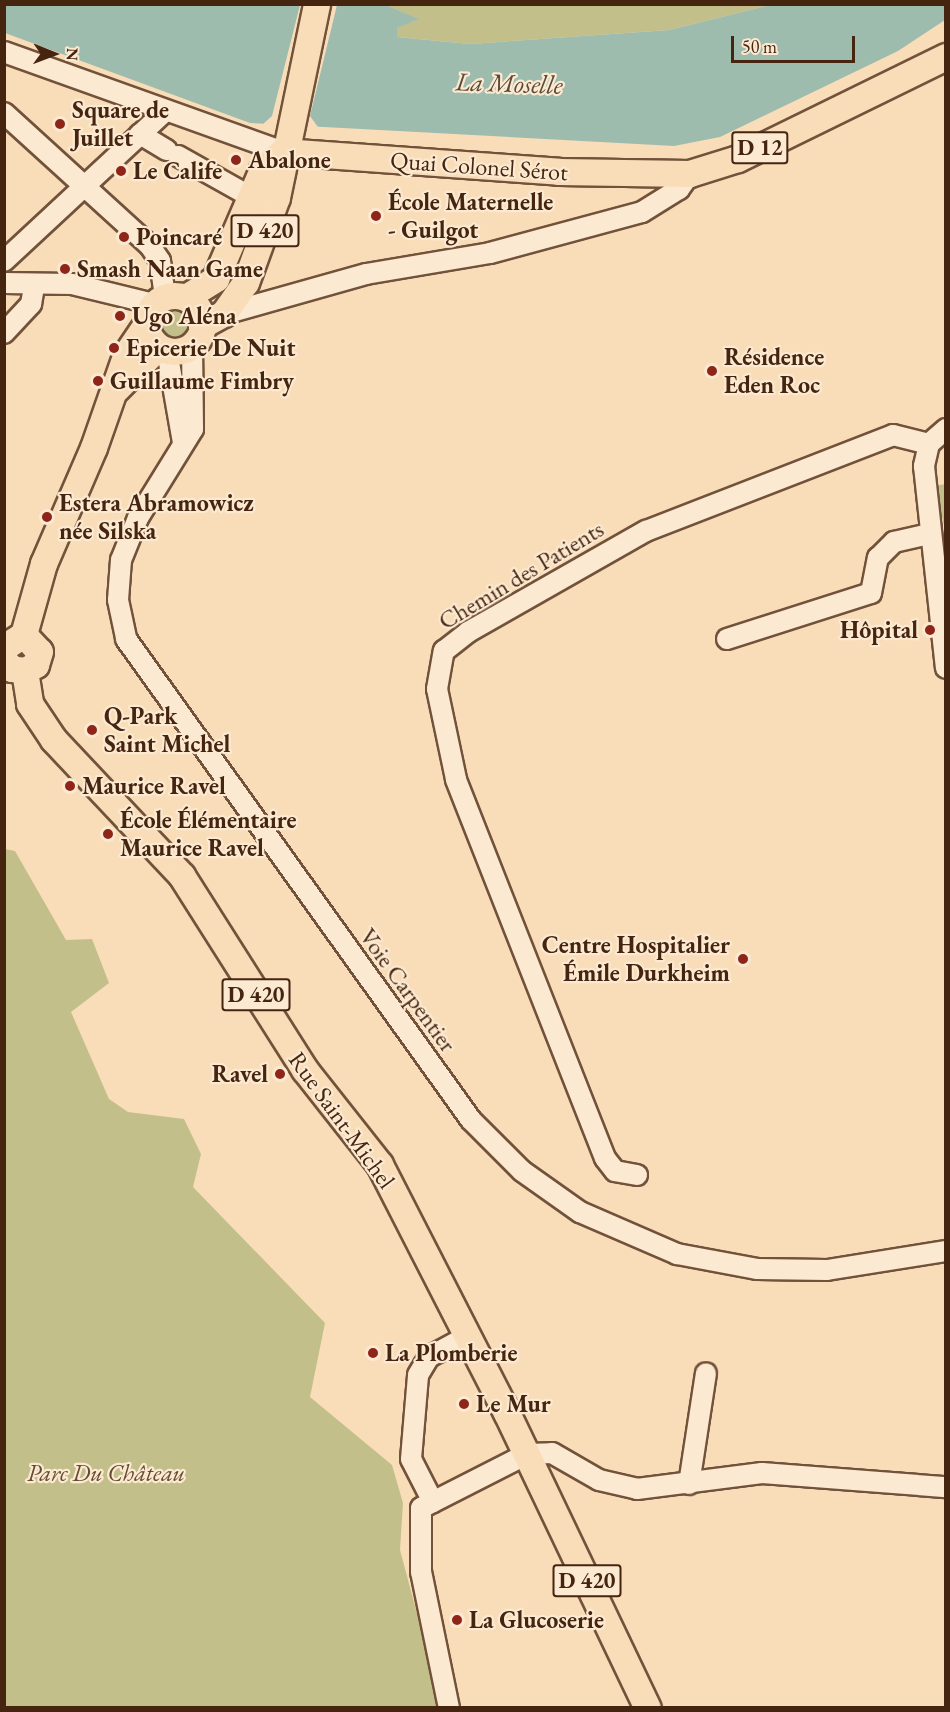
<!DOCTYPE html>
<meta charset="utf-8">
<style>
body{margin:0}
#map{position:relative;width:950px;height:1712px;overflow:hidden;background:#f9ddb8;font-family:"EB Garamond",serif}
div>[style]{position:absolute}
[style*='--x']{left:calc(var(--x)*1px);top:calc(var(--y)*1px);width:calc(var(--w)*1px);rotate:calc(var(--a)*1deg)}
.green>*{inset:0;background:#c3bf8b}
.round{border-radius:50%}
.water>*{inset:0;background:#9ebcae}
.pier>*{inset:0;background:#f9ddb8}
.roads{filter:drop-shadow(2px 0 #72523a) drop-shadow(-2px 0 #72523a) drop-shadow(0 2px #72523a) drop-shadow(0 -2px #72523a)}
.minor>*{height:20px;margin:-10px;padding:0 10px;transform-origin:10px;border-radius:10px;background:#fbe9d1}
.major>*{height:26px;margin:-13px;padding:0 13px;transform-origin:13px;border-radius:13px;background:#f9ddb8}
.major>.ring{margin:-13px;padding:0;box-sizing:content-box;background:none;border:26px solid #f9ddb8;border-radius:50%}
.dots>*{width:16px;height:16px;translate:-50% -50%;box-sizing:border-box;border:3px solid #fbe9d1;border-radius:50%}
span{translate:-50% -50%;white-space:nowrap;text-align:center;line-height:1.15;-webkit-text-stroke:4.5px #fbe9d1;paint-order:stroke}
.shield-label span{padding:2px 4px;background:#fbe9d1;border:2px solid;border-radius:4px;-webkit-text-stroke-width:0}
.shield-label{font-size:22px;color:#452410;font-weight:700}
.poi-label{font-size:24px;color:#452410;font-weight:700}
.left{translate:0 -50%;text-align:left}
.right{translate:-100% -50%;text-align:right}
.street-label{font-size:24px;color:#452410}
.park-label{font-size:24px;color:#644b2f;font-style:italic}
.water-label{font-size:26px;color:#5b4a38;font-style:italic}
.frame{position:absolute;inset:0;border:6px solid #452410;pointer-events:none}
.north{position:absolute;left:24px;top:24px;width:60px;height:60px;-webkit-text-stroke:4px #fbe9d1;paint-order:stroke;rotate:91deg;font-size:16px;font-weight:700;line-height:24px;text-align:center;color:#452410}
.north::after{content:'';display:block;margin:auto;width:21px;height:27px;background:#452410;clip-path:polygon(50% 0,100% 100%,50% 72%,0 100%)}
.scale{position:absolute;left:731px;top:36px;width:124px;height:27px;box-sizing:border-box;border:3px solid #452410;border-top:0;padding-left:8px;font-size:18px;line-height:21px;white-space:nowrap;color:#452410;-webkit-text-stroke:4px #fbe9d1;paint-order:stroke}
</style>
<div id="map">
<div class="green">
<div style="clip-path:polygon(386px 5px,770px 5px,669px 30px,470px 44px,397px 37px,396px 28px,418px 19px)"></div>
<div class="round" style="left:161px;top:307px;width:32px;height:32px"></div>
<div style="clip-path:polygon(945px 484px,945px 530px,935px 486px)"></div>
<div style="clip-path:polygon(5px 849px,15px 851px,66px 940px,92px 939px,109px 983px,71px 1012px,109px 1099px,128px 1112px,184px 1119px,201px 1154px,193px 1187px,325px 1323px,310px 1397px,392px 1465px,403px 1503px,400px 1550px,442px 1707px,5px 1708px)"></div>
</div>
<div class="water">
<div style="clip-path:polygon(5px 4px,386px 5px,419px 19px,397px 28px,397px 37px,470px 44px,669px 30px,770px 5px,946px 5px,945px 20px,898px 51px,720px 137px,674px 146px,250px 123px,5px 33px)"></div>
</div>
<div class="pier">
<div style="clip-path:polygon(300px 5px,337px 5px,310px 116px,320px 130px,262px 125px,272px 116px)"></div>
</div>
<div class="roads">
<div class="minor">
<div style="--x:4;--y:52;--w:296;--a:19.7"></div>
<div style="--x:4;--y:113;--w:197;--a:42.3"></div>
<div style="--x:150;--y:246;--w:18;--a:56"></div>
<div style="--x:160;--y:261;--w:36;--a:82"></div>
<div style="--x:140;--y:134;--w:31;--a:31"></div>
<div style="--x:178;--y:156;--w:84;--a:29.3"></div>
<div style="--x:4;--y:261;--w:217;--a:-42.9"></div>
<div style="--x:4;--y:283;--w:68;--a:0.8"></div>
<div style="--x:72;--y:284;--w:84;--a:13.7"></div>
<div style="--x:224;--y:314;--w:148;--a:-15.7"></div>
<div style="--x:366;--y:274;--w:126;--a:-9.6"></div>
<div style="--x:490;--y:253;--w:157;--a:-15.1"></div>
<div style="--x:642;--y:212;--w:44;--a:-31.9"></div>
<div style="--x:679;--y:189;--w:19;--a:-54"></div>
<div style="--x:4;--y:333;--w:40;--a:-47"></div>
<div style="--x:31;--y:304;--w:17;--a:-80"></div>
<div style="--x:192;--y:345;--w:84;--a:89.3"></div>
<div style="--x:193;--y:429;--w:105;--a:121.7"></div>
<div style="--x:138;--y:518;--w:45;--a:112"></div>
<div style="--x:121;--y:560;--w:40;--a:94.3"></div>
<div style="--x:118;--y:600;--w:40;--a:78"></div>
<div style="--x:126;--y:639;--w:592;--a:54.35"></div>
<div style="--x:471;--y:1120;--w:72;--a:45"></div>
<div style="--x:522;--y:1171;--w:71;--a:35.3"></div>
<div style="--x:580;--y:1212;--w:106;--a:23.4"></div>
<div style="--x:677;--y:1254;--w:81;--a:10.6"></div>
<div style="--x:757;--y:1269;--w:70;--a:0.8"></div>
<div style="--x:827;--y:1270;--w:121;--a:-9.1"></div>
<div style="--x:167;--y:351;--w:93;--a:80.1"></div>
<div style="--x:946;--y:429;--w:23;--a:139"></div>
<div style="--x:929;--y:444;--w:23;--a:103"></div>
<div style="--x:924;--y:466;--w:203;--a:83.8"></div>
<div style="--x:727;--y:639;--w:151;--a:-17.7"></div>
<div style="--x:871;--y:593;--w:36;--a:-79"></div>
<div style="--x:878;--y:558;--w:23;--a:-45"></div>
<div style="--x:894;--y:542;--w:36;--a:-13"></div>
<div style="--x:637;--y:1175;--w:22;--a:-170"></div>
<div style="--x:615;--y:1171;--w:16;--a:-128"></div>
<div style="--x:605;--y:1158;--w:407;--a:-111.5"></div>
<div style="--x:456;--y:779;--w:92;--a:-101.9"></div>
<div style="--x:437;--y:689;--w:39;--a:-80"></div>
<div style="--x:444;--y:651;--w:31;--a:-38"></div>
<div style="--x:468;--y:632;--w:205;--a:-29.6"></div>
<div style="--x:646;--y:531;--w:265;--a:-21.2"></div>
<div style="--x:893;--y:435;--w:37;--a:14"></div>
<div style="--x:689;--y:1484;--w:112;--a:-81.3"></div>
<div style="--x:433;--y:1502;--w:48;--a:-117.1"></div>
<div style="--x:411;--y:1459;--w:84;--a:-85.2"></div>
<div style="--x:418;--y:1375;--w:21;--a:-59"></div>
<div style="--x:429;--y:1357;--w:44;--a:-28.3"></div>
<div style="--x:449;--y:1708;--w:139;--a:-101.6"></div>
<div style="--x:421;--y:1572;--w:64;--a:-90"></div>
<div style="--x:421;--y:1508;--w:119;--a:-27"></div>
<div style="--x:527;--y:1454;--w:25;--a:-2"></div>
<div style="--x:552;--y:1453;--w:54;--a:29.9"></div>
<div style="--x:599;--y:1480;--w:39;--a:13"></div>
<div style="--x:637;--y:1489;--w:126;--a:-7.3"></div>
<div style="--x:762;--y:1473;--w:185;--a:4.4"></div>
</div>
<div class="major">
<div style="--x:283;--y:152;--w:277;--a:4.1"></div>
<div style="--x:559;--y:172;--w:131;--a:0.9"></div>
<div style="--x:690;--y:174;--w:50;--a:-17.4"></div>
<div style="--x:738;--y:159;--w:232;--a:-26.1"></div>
<div class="ring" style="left:147px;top:296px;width:30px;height:30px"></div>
<div style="--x:186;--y:298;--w:36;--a:-32"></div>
<div style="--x:216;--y:279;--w:119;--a:-66.7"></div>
<div style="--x:263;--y:170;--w:27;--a:-42"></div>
<div style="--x:202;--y:326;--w:25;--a:-29"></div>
<div style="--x:224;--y:314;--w:38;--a:-55"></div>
<div style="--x:246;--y:283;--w:90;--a:-70"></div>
<div style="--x:277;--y:198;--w:198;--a:-78.3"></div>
<div style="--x:117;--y:389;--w:59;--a:-45"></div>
<div style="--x:24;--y:635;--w:74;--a:-74.3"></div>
<div style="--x:44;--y:564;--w:126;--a:-66.7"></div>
<div style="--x:94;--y:448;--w:100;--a:-70.7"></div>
<div style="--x:127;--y:354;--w:36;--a:-56"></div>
<div style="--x:4;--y:648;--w:24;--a:-33"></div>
<div style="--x:24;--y:635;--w:23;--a:47"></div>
<div style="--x:40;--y:652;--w:14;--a:107"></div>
<div style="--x:36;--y:665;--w:13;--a:151"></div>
<div style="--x:25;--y:671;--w:13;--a:-171"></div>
<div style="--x:12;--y:669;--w:12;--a:-132"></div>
<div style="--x:25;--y:671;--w:33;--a:81"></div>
<div style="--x:30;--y:704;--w:43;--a:56.3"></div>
<div style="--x:54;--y:740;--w:187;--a:46.7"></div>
<div style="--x:182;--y:876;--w:230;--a:57.6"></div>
<div style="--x:305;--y:1070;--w:121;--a:51.7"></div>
<div style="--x:380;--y:1165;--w:279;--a:62.9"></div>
<div style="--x:507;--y:1413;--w:327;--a:64.5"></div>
</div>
</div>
<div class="dots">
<div style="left:60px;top:124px;background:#8f2418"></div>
<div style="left:236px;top:160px;background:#8f2418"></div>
<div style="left:121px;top:171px;background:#8f2418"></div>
<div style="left:376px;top:216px;background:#8f2418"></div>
<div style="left:124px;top:237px;background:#8f2418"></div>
<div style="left:65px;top:269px;background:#8f2418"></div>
<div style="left:120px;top:316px;background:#8f2418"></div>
<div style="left:114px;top:348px;background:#8f2418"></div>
<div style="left:712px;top:371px;background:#8f2418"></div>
<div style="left:98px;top:381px;background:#8f2418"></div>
<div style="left:47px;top:517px;background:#8f2418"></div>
<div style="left:930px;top:630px;background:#8f2418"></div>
<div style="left:92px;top:730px;background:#8f2418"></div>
<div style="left:70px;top:786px;background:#8f2418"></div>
<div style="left:108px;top:834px;background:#8f2418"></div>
<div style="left:743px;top:959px;background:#8f2418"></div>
<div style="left:280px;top:1074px;background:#8f2418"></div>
<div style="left:373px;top:1353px;background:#8f2418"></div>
<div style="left:464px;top:1404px;background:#8f2418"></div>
<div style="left:457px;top:1620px;background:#8f2418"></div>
</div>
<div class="shield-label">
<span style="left:760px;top:148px">D 12</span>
<span style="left:265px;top:231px">D 420</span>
<span style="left:256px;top:995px">D 420</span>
<span style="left:587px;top:1581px">D 420</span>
</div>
<div class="poi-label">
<span class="left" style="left:72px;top:124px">Square de<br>Juillet</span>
<span class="left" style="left:248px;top:160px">Abalone</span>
<span class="left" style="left:133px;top:171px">Le Calife</span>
<span class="left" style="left:388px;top:216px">École Maternelle<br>- Guilgot</span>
<span class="left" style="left:136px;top:237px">Poincaré</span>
<span class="left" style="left:77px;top:269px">Smash Naan Game</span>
<span class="left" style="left:132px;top:316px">Ugo Aléna</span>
<span class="left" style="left:126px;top:348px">Epicerie De Nuit</span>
<span class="left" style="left:724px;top:371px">Résidence<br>Eden Roc</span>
<span class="left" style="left:110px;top:381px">Guillaume Fimbry</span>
<span class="left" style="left:59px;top:517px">Estera Abramowicz<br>née Silska</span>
<span class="right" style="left:918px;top:630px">Hôpital</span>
<span class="left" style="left:104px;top:730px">Q-Park<br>Saint Michel</span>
<span class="left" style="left:82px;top:786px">Maurice Ravel</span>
<span class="left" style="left:120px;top:834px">École Élémentaire<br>Maurice Ravel</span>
<span class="right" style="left:730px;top:959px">Centre Hospitalier<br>Émile Durkheim</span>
<span class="right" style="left:268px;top:1074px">Ravel</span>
<span class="left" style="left:385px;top:1353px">La Plomberie</span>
<span class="left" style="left:476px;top:1404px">Le Mur</span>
<span class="left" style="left:469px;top:1620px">La Glucoserie</span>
</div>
<div class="street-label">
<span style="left:479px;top:166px;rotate:4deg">Quai Colonel Sérot</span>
<span style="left:521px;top:575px;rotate:-31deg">Chemin des Patients</span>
<span style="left:408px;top:990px;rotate:54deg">Voie Carpentier</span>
<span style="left:342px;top:1120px;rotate:54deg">Rue Saint-Michel</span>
</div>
<div class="park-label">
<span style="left:106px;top:1473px">Parc Du Château</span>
</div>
<div class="water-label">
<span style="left:509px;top:84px;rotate:2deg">La Moselle</span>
</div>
<div class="frame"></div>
<div class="north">N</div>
<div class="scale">50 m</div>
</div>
